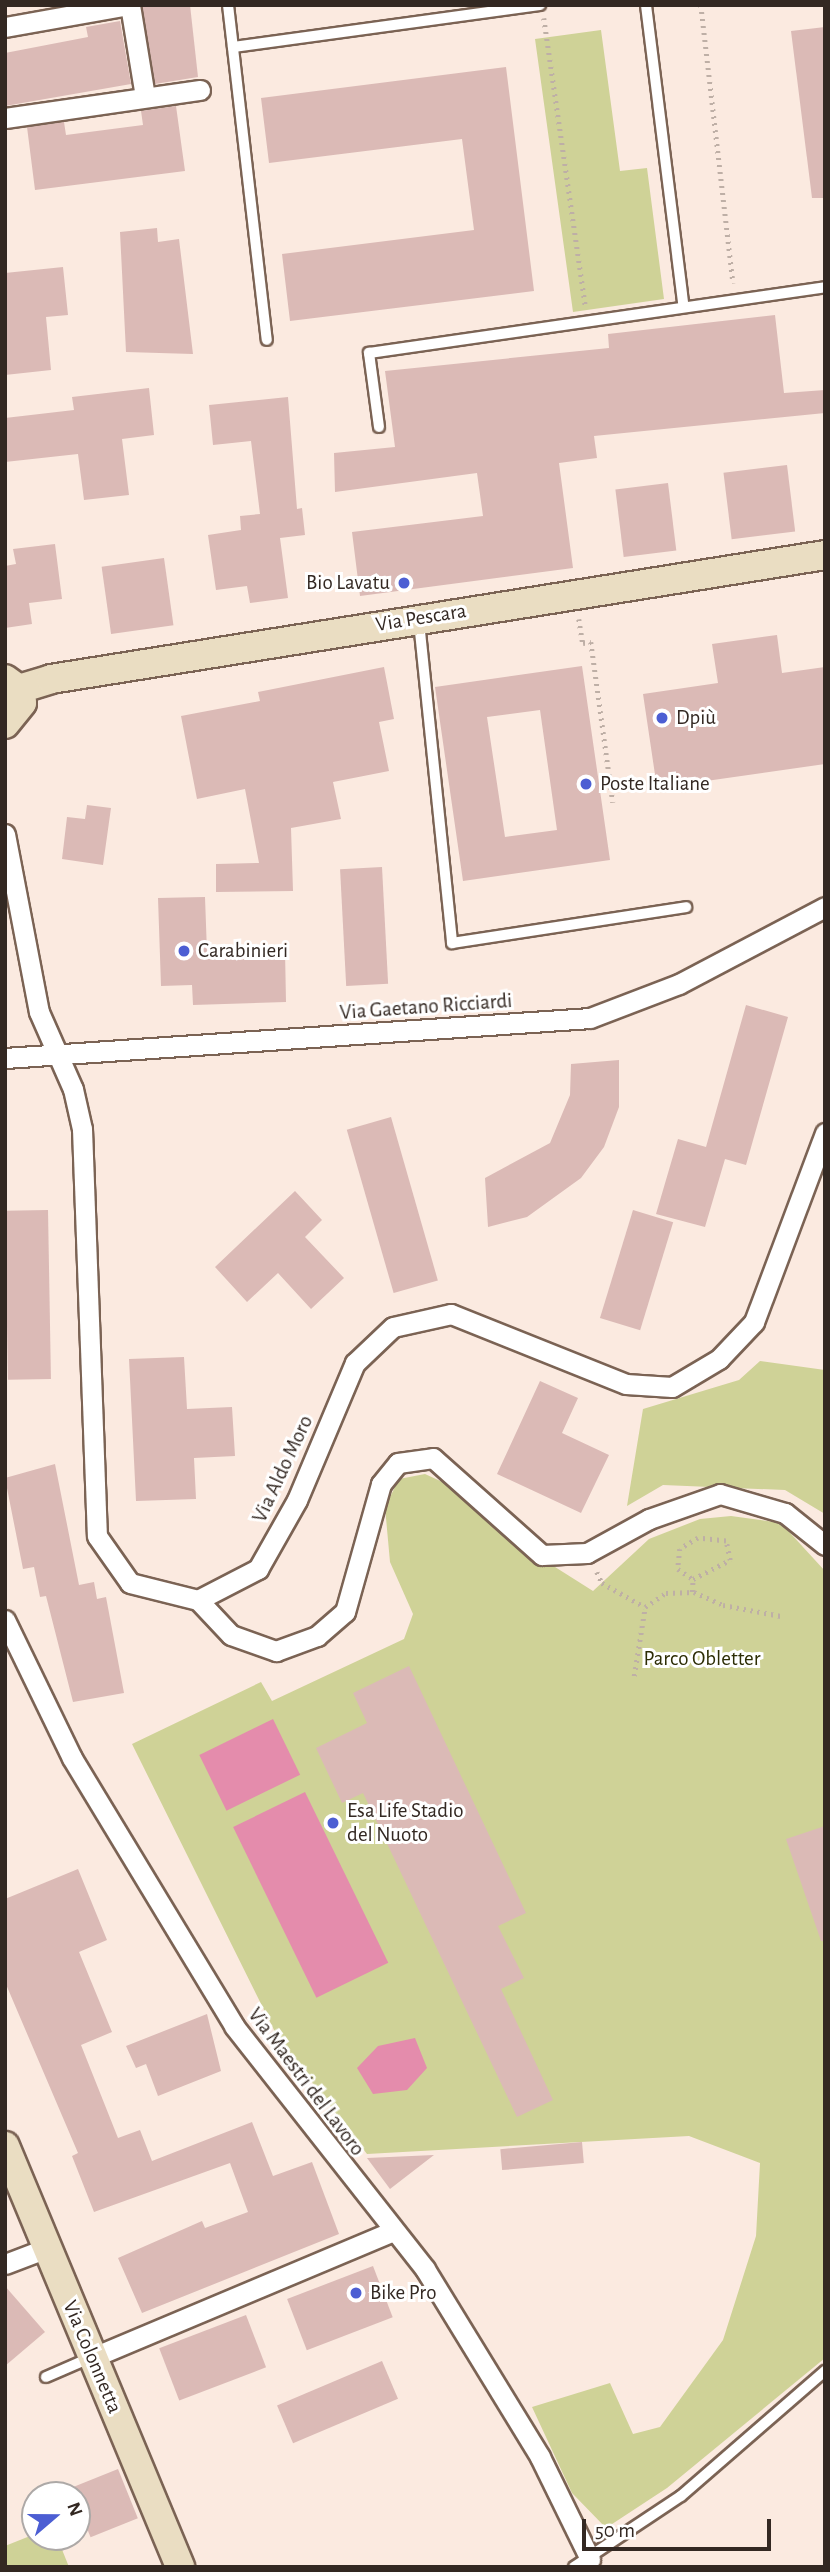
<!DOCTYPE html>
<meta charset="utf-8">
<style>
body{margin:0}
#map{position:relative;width:830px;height:2572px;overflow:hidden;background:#fbeae0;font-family:"Alegreya Sans",sans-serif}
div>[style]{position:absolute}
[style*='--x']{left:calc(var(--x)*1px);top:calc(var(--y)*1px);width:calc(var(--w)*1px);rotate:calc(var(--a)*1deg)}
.green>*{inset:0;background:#cfd297}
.water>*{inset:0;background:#e48cac;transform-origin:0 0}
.building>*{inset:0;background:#dbbab6;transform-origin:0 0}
.path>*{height:4.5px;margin-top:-2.25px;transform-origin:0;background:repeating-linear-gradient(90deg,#beafa6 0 2px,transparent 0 7px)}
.roads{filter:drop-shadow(2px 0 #7b6354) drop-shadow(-2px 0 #7b6354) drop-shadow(0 2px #7b6354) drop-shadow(0 -2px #7b6354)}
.lane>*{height:10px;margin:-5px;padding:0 5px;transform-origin:5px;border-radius:5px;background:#fff}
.street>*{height:19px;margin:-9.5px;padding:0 9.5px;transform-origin:9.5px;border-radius:9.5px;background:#fff}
.secondary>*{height:28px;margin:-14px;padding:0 14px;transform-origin:14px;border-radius:14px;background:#eaddc2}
.dots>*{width:19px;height:19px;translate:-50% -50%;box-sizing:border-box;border:4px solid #fff;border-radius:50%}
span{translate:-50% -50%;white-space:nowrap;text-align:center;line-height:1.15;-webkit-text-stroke:6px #fff;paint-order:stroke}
.poi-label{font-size:21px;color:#332822}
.right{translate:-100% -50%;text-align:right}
.left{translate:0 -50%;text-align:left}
.street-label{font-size:21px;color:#332822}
.park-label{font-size:21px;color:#2d2d05}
.frame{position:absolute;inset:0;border:7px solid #332822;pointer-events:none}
.north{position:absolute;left:21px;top:2481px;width:70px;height:70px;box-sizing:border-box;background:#fff;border:2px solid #ada9a7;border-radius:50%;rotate:70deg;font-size:19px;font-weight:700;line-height:28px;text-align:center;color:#332822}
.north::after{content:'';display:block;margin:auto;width:24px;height:32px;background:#4c5ed3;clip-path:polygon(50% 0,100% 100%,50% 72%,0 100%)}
.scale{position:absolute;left:582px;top:2519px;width:189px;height:32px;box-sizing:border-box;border:4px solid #332822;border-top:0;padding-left:9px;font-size:21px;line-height:24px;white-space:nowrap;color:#332822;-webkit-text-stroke:5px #fff;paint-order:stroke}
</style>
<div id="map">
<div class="green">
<div style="clip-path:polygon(601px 30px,620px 171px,647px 168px,664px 299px,573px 312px,535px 39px)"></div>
<div style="clip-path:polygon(760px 1361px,825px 1370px,825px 1514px,785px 1490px,663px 1485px,627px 1506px,643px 1409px,739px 1380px)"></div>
<div style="clip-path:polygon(425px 1474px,460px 1490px,506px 1536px,593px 1591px,649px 1539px,700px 1519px,731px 1516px,781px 1523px,825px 1571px,825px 2358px,667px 2488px,606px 2528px,572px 2493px,532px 2407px,610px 2383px,633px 2434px,660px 2427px,723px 2340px,756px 2236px,760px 2163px,689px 2136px,367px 2154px,278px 2038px,132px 1744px,261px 1682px,272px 1701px,404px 1639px,413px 1614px,390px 1562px,385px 1507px,399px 1479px)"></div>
<div style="clip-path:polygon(35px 2534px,57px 2537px,69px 2567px,5px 2567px,5px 2546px)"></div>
</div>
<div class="water">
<div style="left:273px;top:1719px;width:62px;height:82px;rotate:64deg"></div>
<div style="left:305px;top:1792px;width:190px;height:80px;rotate:64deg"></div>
<div style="clip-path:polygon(415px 2038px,427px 2068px,407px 2090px,373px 2094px,357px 2068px,378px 2046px)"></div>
</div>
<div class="building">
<div style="clip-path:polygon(142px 5px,190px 5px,198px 77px,155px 84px)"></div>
<div style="clip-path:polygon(120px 21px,131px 84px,5px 106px,5px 53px,88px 37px,86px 27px)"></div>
<div style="clip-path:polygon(825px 27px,825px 198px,812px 198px,791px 31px)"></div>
<div style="clip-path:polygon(506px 67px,534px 291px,290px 321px,282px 254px,474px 230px,462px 139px,269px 163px,261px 98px)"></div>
<div style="clip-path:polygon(176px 106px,185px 171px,35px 190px,27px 127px,64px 122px,66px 135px,143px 125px,141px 111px)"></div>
<div style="clip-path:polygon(157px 228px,158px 242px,179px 239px,193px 354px,126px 352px,120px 232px)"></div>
<div style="clip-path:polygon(63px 267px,68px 315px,46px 317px,51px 370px,5px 375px,5px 273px)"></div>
<div style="clip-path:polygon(775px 315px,784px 393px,825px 390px,825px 413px,594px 436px,597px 458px,559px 463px,573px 568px,360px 596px,352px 532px,483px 516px,477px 473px,335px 492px,334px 453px,395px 447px,385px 371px,609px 348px,608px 334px)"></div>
<div style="clip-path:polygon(149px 388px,154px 435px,122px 439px,129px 495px,84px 500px,78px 454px,5px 462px,5px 418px,74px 410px,72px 397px)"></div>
<div style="clip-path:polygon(288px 397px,297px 509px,302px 508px,305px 535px,280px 538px,288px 598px,250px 603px,247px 586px,216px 590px,208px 535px,241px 530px,240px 516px,260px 514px,251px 441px,213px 445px,209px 405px)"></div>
<div style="left:787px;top:465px;width:67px;height:64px;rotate:83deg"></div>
<div style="left:668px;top:483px;width:68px;height:53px;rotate:83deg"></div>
<div style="clip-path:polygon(55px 544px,62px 599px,29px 603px,32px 624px,5px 628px,5px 566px,16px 564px,13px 549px)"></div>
<div style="left:164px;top:558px;width:68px;height:63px;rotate:82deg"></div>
<div style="clip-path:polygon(777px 635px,782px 673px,825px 667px,825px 764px,657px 788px,643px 694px,718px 683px,712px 644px)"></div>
<div style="clip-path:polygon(evenodd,582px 666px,610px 860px,463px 881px,435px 687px,582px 666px,540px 710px,557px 830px,505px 837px,487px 717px,540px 710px)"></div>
<div style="clip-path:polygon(384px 667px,394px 719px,379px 722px,389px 771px,333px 782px,341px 819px,291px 828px,293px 891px,216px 892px,216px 864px,259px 863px,245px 789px,197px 799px,181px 716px,260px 701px,258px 692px)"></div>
<div style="clip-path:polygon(87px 805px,111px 808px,103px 865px,62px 859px,67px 817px,85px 819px)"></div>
<div style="left:382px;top:867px;width:117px;height:42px;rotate:87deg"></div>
<div style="clip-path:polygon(205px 897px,207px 952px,285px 950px,286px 1002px,193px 1005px,192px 985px,161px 986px,158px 898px)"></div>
<div style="clip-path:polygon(746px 1005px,788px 1017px,746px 1165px,725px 1159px,705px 1227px,656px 1214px,678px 1139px,706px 1147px)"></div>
<div style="clip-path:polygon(619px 1060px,619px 1107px,604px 1147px,581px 1178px,527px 1217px,488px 1227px,485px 1178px,550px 1143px,570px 1095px,571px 1064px)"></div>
<div style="left:391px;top:1117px;width:170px;height:46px;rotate:74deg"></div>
<div style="clip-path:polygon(295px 1191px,322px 1220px,305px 1237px,344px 1278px,311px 1309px,278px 1273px,247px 1302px,215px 1267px)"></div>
<div style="left:48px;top:1210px;width:169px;height:43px;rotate:89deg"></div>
<div style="left:633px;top:1210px;width:42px;height:113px;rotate:17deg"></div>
<div style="clip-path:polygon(184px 1357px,187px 1409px,232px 1407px,235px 1456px,194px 1458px,196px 1499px,136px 1501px,129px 1359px)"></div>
<div style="clip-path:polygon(540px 1381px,578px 1398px,562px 1433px,609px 1455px,581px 1513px,497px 1474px)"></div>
<div style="clip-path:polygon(55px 1464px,79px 1585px,94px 1582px,97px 1599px,106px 1597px,124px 1693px,73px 1702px,46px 1596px,40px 1597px,34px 1567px,23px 1569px,5px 1478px)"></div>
<div style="clip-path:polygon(409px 1666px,526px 1913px,498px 1926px,524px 1978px,501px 1989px,553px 2100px,517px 2117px,363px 1793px,342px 1803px,316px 1748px,367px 1723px,353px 1693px)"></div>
<div style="clip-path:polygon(825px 1826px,825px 1941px,821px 1941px,786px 1839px)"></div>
<div style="clip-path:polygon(78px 1869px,107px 1940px,79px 1952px,112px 2032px,81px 2045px,118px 2138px,140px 2130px,152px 2161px,252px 2122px,273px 2176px,312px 2162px,339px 2234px,142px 2313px,118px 2258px,202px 2221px,205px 2228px,248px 2212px,230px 2163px,94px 2212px,72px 2156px,78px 2153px,5px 1982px,5px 1899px)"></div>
<div style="clip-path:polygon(207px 2014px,221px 2071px,158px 2096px,146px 2064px,136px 2068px,126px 2046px)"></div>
<div style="left:582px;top:2142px;width:21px;height:82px;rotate:85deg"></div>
<div style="clip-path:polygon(434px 2155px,390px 2189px,367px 2158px)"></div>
<div style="left:373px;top:2266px;width:55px;height:92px;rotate:69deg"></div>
<div style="clip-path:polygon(5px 2286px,45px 2332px,5px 2366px)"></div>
<div style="left:246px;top:2315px;width:56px;height:93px;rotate:69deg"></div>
<div style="left:382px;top:2361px;width:41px;height:114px;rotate:67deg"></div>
<div style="left:118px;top:2469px;width:53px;height:51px;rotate:68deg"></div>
</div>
<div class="path">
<div style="--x:701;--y:5;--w:280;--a:83.4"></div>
<div style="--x:544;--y:18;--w:293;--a:81.8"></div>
<div style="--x:579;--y:619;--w:24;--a:81"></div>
<div style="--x:583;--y:643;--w:8;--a:-7"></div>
<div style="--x:591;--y:642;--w:162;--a:82.2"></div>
<div style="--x:597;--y:1572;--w:12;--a:66"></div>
<div style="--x:602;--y:1583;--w:49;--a:29.2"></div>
<div style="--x:645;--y:1607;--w:25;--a:-34"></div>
<div style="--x:666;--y:1593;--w:28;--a:-2"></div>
<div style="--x:694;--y:1592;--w:32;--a:24"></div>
<div style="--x:723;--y:1605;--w:59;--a:10.7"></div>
<div style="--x:692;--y:1592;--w:13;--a:-86"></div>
<div style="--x:693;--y:1579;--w:42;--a:-27.2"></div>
<div style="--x:730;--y:1560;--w:19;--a:-102"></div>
<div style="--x:726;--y:1541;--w:28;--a:-174"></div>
<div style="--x:698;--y:1538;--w:21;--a:149"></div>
<div style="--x:680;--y:1549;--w:20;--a:96"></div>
<div style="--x:678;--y:1569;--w:18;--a:34"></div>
<div style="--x:634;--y:1676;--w:70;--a:-80.9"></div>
</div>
<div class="roads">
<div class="lane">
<div style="--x:228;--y:5;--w:337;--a:83.4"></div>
<div style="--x:646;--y:5;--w:301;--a:82.9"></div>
<div style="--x:233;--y:47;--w:310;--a:-7.8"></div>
<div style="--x:379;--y:427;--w:75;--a:-97.7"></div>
<div style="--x:369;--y:353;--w:461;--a:-8.2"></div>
<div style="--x:419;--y:622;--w:323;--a:84.1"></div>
<div style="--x:452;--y:943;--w:237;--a:-8.7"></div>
<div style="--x:46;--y:2377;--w:48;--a:-23.4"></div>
<div style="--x:574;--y:2567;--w:128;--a:-33.6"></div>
<div style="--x:681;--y:2496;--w:191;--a:-41"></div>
</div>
<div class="street">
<div style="--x:130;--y:5;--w:93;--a:80.7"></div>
<div style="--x:5;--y:27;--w:126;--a:-10.1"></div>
<div style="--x:5;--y:118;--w:197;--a:-8.2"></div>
<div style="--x:5;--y:834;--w:181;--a:79.2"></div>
<div style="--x:39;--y:1012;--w:84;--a:66.2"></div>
<div style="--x:73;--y:1089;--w:41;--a:77.3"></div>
<div style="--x:82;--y:1129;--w:407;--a:87.9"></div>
<div style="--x:97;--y:1536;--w:57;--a:54.9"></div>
<div style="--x:130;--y:1583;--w:70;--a:14"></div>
<div style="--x:198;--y:1600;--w:68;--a:-27.3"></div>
<div style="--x:258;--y:1569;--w:79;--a:-60.5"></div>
<div style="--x:297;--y:1500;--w:149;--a:-67.1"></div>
<div style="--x:355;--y:1363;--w:52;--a:-43.5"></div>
<div style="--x:393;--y:1327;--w:59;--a:-12.6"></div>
<div style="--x:451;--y:1314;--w:188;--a:21.8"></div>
<div style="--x:626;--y:1384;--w:46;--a:3.7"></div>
<div style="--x:672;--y:1387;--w:55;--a:-30.8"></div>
<div style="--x:719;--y:1359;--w:51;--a:-46.6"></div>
<div style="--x:754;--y:1322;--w:202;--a:-69.4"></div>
<div style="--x:5;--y:1058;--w:586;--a:-3.91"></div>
<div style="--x:590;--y:1018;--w:95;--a:-20.9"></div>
<div style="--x:679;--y:984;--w:165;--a:-27.8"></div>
<div style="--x:198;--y:1600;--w:48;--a:46.7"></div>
<div style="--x:231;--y:1635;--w:48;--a:19.6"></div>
<div style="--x:276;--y:1651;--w:44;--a:-20.1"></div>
<div style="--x:317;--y:1636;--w:37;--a:-41"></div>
<div style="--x:345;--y:1612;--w:133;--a:-74.3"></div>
<div style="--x:381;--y:1484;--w:27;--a:-51"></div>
<div style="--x:398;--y:1463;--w:35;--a:-8"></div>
<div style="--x:433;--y:1458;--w:146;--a:41.7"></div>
<div style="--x:542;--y:1555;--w:45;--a:-2.5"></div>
<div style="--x:587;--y:1553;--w:71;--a:-28.7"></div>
<div style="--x:649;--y:1519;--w:75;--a:-19.4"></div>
<div style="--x:720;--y:1494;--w:68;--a:16.3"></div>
<div style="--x:785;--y:1513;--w:51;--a:38.7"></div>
<div style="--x:5;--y:1620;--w:153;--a:64.1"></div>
<div style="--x:72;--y:1758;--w:313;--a:58.8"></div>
<div style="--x:234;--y:2026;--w:309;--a:51.8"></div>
<div style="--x:425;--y:2269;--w:220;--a:58.5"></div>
<div style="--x:540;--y:2457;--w:114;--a:63.9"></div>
<div style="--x:5;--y:2264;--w:45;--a:-20.9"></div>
<div style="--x:91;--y:2358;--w:325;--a:-22.8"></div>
</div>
<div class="secondary">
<div style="--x:5;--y:679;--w:17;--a:36"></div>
<div style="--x:19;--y:689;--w:14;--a:78"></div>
<div style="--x:22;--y:703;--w:27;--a:129"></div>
<div style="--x:19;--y:689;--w:34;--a:-17"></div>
<div style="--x:51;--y:679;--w:784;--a:-9.1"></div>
<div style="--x:5;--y:2146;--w:456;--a:67.4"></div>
</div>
</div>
<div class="dots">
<div style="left:404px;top:583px;background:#4c5ed3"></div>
<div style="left:662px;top:718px;background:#4c5ed3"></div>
<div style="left:586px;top:784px;background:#4c5ed3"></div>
<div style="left:184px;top:951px;background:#4c5ed3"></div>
<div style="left:333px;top:1823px;background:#4c5ed3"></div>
<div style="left:356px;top:2293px;background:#4c5ed3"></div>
</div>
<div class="poi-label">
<span class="right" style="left:390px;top:583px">Bio Lavatu</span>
<span class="left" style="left:676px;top:718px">Dpiù</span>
<span class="left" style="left:600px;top:784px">Poste Italiane</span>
<span class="left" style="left:198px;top:951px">Carabinieri</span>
<span class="left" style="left:347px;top:1823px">Esa Life Stadio<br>del Nuoto</span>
<span class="left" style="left:370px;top:2293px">Bike Pro</span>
</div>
<div class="street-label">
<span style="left:421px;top:618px;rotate:-9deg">Via Pescara</span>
<span style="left:426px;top:1007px;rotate:-4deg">Via Gaetano Ricciardi</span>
<span style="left:283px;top:1469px;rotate:-65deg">Via Aldo Moro</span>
<span style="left:306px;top:2082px;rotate:53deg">Via Maestri del Lavoro</span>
<span style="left:92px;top:2357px;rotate:67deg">Via Colonnetta</span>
</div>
<div class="park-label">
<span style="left:702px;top:1659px">Parco Obletter</span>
</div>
<div class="frame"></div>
<div class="north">N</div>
<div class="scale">50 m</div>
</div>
